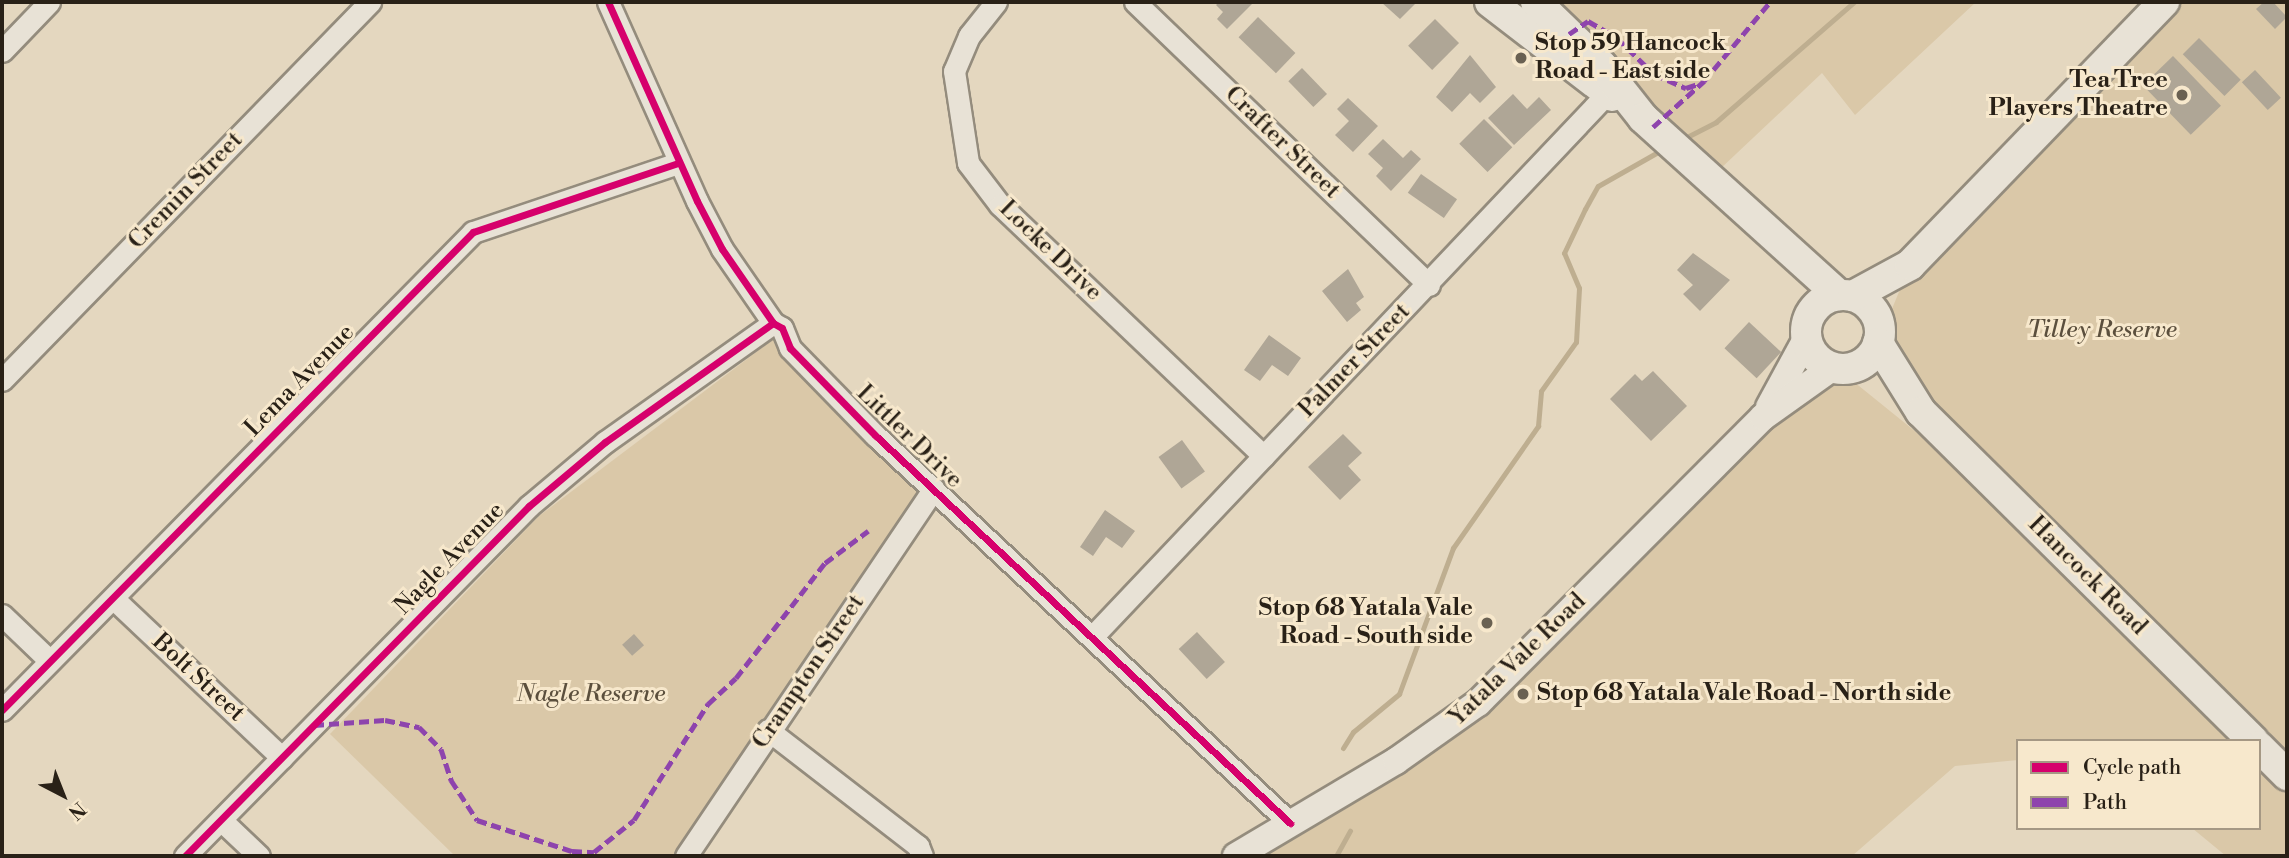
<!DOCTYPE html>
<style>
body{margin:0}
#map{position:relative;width:2289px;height:858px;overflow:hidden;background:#e4d7bf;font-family:"Libre Bodoni",serif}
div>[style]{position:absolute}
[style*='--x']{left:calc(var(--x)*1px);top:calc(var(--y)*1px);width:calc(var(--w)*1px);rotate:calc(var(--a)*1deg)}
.green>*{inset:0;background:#dac8a8}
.stream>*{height:5px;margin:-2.5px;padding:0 2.5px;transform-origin:2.5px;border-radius:2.5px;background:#beae90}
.building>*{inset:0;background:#afa696;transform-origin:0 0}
.roads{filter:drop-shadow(2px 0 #948c7d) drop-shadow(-2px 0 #948c7d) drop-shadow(0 2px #948c7d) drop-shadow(0 -2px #948c7d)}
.minor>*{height:21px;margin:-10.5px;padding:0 10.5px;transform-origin:10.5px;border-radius:10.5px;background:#e8e2d6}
.tertiary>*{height:26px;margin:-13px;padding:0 13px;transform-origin:13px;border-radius:13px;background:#e8e2d6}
.secondary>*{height:30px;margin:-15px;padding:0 15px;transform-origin:15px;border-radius:15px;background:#e8e2d6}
.secondary>.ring{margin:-15px;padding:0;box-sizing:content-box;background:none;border:30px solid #e8e2d6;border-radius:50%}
.quiet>*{height:5px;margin-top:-2.5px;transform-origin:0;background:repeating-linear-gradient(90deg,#8e44ad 0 10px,transparent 0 15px)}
.cycleway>*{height:7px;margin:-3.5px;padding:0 3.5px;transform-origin:3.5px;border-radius:3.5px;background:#d6006c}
.dots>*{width:19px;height:19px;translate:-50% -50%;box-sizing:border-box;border:4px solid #f7e8cc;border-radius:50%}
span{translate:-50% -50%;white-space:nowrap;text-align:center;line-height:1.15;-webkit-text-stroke:6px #f7e8cc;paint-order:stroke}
.poi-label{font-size:24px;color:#292117;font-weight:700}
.left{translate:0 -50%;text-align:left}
.right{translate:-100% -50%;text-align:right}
.street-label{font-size:24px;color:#292117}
.park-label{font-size:24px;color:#5b4f3d;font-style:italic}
.frame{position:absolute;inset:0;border:4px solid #292117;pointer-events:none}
.legend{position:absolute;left:2016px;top:739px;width:245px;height:91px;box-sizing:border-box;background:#f7e8cc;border:2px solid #a59884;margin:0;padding:9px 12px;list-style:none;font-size:21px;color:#292117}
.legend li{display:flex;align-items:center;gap:14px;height:35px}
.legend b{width:35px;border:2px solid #a59884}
.north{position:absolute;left:28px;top:760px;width:70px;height:70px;-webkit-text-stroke:5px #f7e8cc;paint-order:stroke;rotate:138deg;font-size:19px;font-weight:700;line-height:28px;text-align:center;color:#292117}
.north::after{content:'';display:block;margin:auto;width:24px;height:32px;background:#292117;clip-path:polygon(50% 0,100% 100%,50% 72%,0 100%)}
</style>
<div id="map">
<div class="green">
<div style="clip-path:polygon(1537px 2px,1976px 2px,1855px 115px,1822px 73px,1719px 170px)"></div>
<div style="clip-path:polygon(2164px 2px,2287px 2px,2287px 856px,2226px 856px,2192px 828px,2259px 828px,2259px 741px,2018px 741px,2018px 760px,1955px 766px,1852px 856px,1239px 856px,1437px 735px,1776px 397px,1838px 369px,2046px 537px,1878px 343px,1910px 265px)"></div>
<div style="clip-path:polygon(775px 338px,919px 493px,676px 856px,455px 856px,330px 734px,539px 516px)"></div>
</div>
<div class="stream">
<div style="--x:1681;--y:140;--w:39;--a:-27"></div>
<div style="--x:1716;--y:122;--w:183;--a:-41"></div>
<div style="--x:1343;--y:748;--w:19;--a:-58"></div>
<div style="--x:1353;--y:732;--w:60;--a:-39.6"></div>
<div style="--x:1399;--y:694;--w:156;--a:-69.7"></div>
<div style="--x:1453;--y:548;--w:149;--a:-55.1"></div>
<div style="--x:1538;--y:426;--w:35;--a:-85"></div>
<div style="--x:1541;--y:391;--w:60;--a:-54.5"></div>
<div style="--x:1576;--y:342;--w:54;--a:-86.8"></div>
<div style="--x:1579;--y:288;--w:38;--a:-113"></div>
<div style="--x:1564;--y:253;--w:49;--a:-64.5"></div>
<div style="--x:1585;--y:209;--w:26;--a:-61"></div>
<div style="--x:1598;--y:186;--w:75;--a:-29.6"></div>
<div style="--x:1336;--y:856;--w:29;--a:-61"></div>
</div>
<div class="building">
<div style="clip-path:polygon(1219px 2px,1254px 2px,1227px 29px,1217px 19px,1223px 12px,1216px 5px)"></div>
<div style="clip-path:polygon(1381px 2px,1417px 2px,1400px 19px)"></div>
<div style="clip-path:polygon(2264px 2px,2273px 2px,2287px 17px,2275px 29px,2256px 9px)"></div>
<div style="left:1258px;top:17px;width:52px;height:28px;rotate:44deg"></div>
<div style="left:1435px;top:19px;width:34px;height:38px;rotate:45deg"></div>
<div style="left:2199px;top:38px;width:59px;height:23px;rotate:45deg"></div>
<div style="clip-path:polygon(1470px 55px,1496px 87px,1480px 103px,1470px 93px,1452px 112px,1436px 97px)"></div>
<div style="left:2173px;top:56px;width:69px;height:42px;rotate:46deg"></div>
<div style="left:1302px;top:68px;width:36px;height:19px;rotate:46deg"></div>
<div style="left:2255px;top:70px;width:38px;height:18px;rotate:47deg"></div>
<div style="clip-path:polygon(1513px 94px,1527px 109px,1539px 97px,1551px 110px,1514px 145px,1488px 118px)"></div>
<div style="clip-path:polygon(1348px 98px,1378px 126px,1353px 152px,1335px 135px,1349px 121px,1337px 109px)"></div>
<div style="left:1484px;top:119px;width:40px;height:35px;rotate:45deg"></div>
<div style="clip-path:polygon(1383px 139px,1403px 158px,1411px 150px,1421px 159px,1391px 191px,1376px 176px,1383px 168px,1368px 154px)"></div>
<div style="left:1421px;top:174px;width:44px;height:23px;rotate:35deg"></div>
<div style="clip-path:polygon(1693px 253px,1730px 280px,1700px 311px,1683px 294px,1693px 285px,1677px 270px)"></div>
<div style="clip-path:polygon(1348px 269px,1364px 297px,1356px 303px,1361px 310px,1347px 322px,1322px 291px)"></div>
<div style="left:1749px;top:322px;width:44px;height:36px;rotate:43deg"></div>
<div style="clip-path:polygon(1269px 335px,1301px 358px,1288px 376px,1272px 365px,1260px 381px,1244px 370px)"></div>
<div style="clip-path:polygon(1653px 371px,1687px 406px,1651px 441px,1610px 399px,1635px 374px,1642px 381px)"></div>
<div style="clip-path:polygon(1343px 434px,1362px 453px,1348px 466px,1361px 480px,1340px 500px,1308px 467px)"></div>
<div style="left:1182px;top:440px;width:39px;height:29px;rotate:54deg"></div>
<div style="clip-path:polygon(1105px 510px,1135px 531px,1122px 548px,1106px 537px,1093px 556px,1080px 547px)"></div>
<div style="left:1197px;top:632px;width:41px;height:25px;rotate:47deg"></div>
<div style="left:634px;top:634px;width:15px;height:16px;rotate:48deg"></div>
</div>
<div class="roads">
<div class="minor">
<div style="--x:608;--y:2;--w:218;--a:65.9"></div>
<div style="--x:697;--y:201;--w:54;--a:62.5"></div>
<div style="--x:722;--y:249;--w:90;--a:55.4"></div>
<div style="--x:773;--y:323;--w:10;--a:29"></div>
<div style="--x:782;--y:328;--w:22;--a:68"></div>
<div style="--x:790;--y:348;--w:123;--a:45.7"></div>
<div style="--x:876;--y:436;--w:567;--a:43.07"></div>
<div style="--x:996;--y:2;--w:43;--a:128.5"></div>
<div style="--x:969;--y:36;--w:38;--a:113"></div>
<div style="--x:954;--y:71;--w:93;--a:81.3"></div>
<div style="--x:968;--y:163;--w:53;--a:52.7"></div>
<div style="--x:1000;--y:205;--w:364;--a:43.6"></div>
<div style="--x:1135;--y:2;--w:408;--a:43.9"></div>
<div style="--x:2;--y:51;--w:68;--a:-46.2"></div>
<div style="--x:2;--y:380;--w:528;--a:-45.77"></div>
<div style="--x:114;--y:599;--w:231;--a:43.4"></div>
<div style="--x:2;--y:615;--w:66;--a:43.8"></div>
<div style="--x:1092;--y:637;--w:762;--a:-46.54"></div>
<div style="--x:2;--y:710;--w:671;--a:-45.42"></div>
<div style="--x:473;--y:232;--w:216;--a:-18.6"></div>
<div style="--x:768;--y:730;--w:190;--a:37.7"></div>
<div style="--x:918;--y:846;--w:11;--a:68"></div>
<div style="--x:222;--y:821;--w:51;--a:43.4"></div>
<div style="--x:185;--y:856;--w:491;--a:-45.5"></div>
<div style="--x:529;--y:506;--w:99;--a:-40.1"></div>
<div style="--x:605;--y:442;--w:206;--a:-35.3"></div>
<div style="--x:686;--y:856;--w:443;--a:-56"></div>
</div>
<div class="tertiary">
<div style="--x:1769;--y:407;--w:77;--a:-61.4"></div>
<div style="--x:1236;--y:856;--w:186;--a:-30.7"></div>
<div style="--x:1396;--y:761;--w:100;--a:-35.3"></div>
<div style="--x:1478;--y:703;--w:404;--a:-45.1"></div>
<div style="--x:1763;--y:417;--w:85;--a:-35.4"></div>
</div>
<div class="secondary">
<div style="--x:1490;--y:2;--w:154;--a:37.6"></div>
<div style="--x:1536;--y:2;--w:92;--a:44.1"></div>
<div style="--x:1602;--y:66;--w:66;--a:51.7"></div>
<div style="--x:1643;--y:118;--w:264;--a:42.1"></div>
<div class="ring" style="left:1806px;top:295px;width:44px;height:44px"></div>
<div style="--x:1853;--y:296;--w:65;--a:-28.5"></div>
<div style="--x:1910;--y:265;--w:366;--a:-46"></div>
<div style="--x:1878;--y:343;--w:81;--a:58.1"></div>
<div style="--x:1921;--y:412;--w:467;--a:44.7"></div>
<div style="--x:2259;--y:747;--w:40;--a:45"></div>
</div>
</div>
<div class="quiet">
<div style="--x:1569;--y:34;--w:23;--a:-34"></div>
<div style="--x:1588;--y:21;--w:34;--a:30"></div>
<div style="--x:1617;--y:38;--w:52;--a:44.2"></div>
<div style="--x:1654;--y:74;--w:35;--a:24"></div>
<div style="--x:1686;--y:88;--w:13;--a:-18"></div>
<div style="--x:1653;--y:127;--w:69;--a:-42"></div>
<div style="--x:1704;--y:81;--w:103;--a:-50.1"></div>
<div style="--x:314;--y:725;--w:71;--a:-4"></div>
<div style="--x:385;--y:720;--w:35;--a:12"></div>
<div style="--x:419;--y:727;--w:31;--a:45"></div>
<div style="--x:441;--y:749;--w:33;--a:72"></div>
<div style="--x:451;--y:780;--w:48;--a:57"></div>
<div style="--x:477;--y:820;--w:100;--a:18.1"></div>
<div style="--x:572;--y:851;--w:22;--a:3"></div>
<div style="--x:594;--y:852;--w:51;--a:-38.7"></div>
<div style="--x:634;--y:820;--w:138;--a:-57.5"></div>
<div style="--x:708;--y:704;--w:38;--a:-43"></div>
<div style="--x:736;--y:678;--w:145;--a:-52.3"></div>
<div style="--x:825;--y:563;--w:54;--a:-36.7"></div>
</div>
<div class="cycleway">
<div style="--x:608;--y:2;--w:218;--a:65.9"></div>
<div style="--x:697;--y:201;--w:54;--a:62.5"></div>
<div style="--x:722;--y:249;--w:90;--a:55.4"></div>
<div style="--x:773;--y:323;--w:10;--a:29"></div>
<div style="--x:782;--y:328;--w:22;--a:68"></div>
<div style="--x:790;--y:348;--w:123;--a:45.7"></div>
<div style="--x:876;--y:436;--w:567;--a:43.07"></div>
<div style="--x:2;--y:710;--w:671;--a:-45.42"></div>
<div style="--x:473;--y:232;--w:216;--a:-18.6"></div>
<div style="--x:185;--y:856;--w:491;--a:-45.5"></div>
<div style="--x:529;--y:506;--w:99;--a:-40.1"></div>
<div style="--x:605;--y:442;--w:206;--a:-35.3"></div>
</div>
<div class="dots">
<div style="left:1521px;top:58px;background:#6a6152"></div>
<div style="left:2182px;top:95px;background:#6a6152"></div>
<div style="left:1487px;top:623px;background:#6a6152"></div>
<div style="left:1523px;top:694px;background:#6a6152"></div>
</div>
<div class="poi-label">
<span class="left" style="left:1535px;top:58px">Stop 59 Hancock<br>Road - East side</span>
<span class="right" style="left:2168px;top:95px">Tea Tree<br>Players Theatre</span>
<span class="right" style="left:1473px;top:623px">Stop 68 Yatala Vale<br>Road - South side</span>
<span class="left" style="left:1537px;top:694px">Stop 68 Yatala Vale Road - North side</span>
</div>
<div class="street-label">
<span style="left:1282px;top:143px;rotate:44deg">Crafter Street</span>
<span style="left:186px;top:191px;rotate:-46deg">Cremin Street</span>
<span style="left:1050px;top:251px;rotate:44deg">Locke Drive</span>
<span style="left:1355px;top:361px;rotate:-46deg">Palmer Street</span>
<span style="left:300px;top:381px;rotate:-46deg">Lema Avenue</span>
<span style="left:909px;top:437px;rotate:44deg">Littler Drive</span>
<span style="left:450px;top:559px;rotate:-46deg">Nagle Avenue</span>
<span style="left:2087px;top:576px;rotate:45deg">Hancock Road</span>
<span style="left:1518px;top:660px;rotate:-44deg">Yatala Vale Road</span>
<span style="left:809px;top:672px;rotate:-56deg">Crampton Street</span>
<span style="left:198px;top:678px;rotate:43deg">Bolt Street</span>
</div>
<div class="park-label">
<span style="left:2102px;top:331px">Tilley Reserve</span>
<span style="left:591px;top:695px">Nagle Reserve</span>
</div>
<div class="frame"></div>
<ul class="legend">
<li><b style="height:9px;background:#d6006c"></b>Cycle path</li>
<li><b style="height:9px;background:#8e44ad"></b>Path</li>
</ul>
<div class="north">N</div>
</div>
